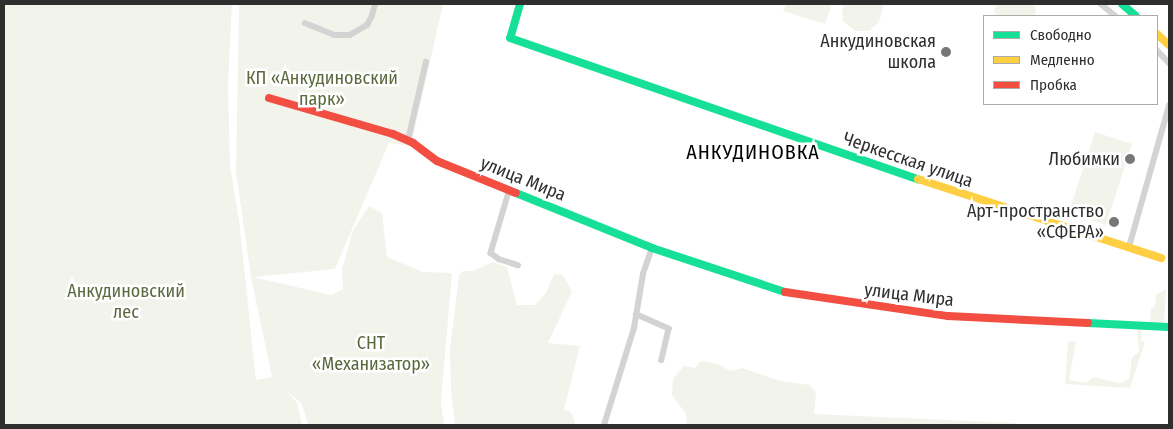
<!DOCTYPE html>
<meta charset="utf-8">
<style>
body{margin:0}
#map{position:relative;width:1173px;height:429px;overflow:hidden;background:#fff;font-family:"Fira Sans Condensed",sans-serif}
div>[style]{position:absolute}
[style*='--x']{left:calc(var(--x)*1px);top:calc(var(--y)*1px);width:calc(var(--w)*1px);rotate:calc(var(--a)*1deg)}
.green>*{inset:0;background:#f2f4ec;transform-origin:0 0}
.street>*{height:5.5px;margin:-2.75px;padding:0 2.75px;transform-origin:2.75px;border-radius:2.75px;background:#d3d3d3}
.fast>*{height:8px;margin:-4px;padding:0 4px;transform-origin:4px;border-radius:4px;background:#16e098}
.slow>*{height:8px;margin:-4px;padding:0 4px;transform-origin:4px;border-radius:4px;background:#ffcf43}
.jam>*{height:8px;margin:-4px;padding:0 4px;transform-origin:4px;border-radius:4px;background:#f24e42}
.dots>*{width:14px;height:14px;translate:-50% -50%;box-sizing:border-box;border:2px solid #fff;border-radius:50%}
span{translate:-50% -50%;white-space:nowrap;text-align:center;line-height:1.15;-webkit-text-stroke:5px #fff;paint-order:stroke}
.poi-label{font-size:18px;color:#2e2e2e}
.right{translate:-100% -50%;text-align:right}
.park-label{font-size:18px;color:#5b683d}
.street-label{font-size:18px;color:#2e2e2e}
.quarter-label{font-size:20px;color:#000;letter-spacing:1px}
.frame{position:absolute;inset:0;border:5px solid #2e2e2e;pointer-events:none}
.legend{position:absolute;left:983px;top:15px;width:175px;height:90px;box-sizing:border-box;background:#fff;border:1px solid #ababab;margin:0;padding:6px 9px;list-style:none;font-size:15px;color:#2e2e2e}
.legend li{display:flex;align-items:center;gap:10px;height:25px}
.legend b{width:25px;border:1px solid #ababab}
</style>
<div id="map">
<div class="green">
<div style="clip-path:polygon(4px 4px,232px 4px,228px 84px,230px 166px,239px 220px,256px 380px,272px 377px,251px 277px,236px 172px,239px 4px,443px 4px,411px 146px,389px 143px,335px 269px,253px 277px,331px 295px,343px 289px,342px 270px,353px 230px,369px 206px,382px 213px,387px 257px,423px 272px,452px 273px,441px 402px,444px 425px,308px 425px,302px 404px,287px 391px,297px 403px,302px 425px,4px 425px)"></div>
<div style="clip-path:polygon(786px 4px,832px 4px,825px 24px,783px 11px)"></div>
<div style="clip-path:polygon(844px 4px,884px 4px,879px 22px,869px 31px,855px 31px,843px 21px,842px 11px)"></div>
<div style="clip-path:polygon(996px 4px,1027px 4px,1035px 6px,1036px 10px,1034px 16px,998px 16px,994px 12px)"></div>
<div style="left:1095px;top:132px;width:39px;height:85px;rotate:18deg"></div>
<div style="clip-path:polygon(493px 262px,507px 267px,517px 305px,535px 305px,546px 293px,554px 274px,563px 275px,572px 291px,548px 343px,580px 346px,564px 410px,571px 412px,576px 425px,455px 425px,451px 390px,450px 350px,459px 275px,463px 271px,473px 271px)"></div>
<div style="clip-path:polygon(1166px 289px,1164px 322px,1150px 323px,1151px 308px,1155px 307px,1156px 295px)"></div>
<div style="clip-path:polygon(1137px 329px,1142px 329px,1141px 341px,1145px 342px,1130px 388px,1065px 384px,1068px 341px,1076px 341px,1069px 380px,1086px 383px,1093px 377px,1120px 383px,1129px 379px,1132px 357px,1139px 352px)"></div>
<div style="clip-path:polygon(701px 361px,718px 364px,730px 371px,742px 368px,780px 381px,810px 385px,816px 393px,814px 414px,1015px 423px,1016px 425px,687px 425px,686px 414px,672px 395px,673px 379px,684px 366px,695px 368px)"></div>
</div>
<div class="street">
<div style="--x:1101;--y:4;--w:19;--a:39"></div>
<div style="--x:305;--y:23;--w:31;--a:22"></div>
<div style="--x:334;--y:35;--w:16;--a:0"></div>
<div style="--x:350;--y:35;--w:20;--a:-30"></div>
<div style="--x:367;--y:25;--w:10;--a:-61"></div>
<div style="--x:372;--y:16;--w:12;--a:-76"></div>
<div style="--x:1157;--y:50;--w:18;--a:47"></div>
<div style="--x:408;--y:140;--w:80;--a:-77"></div>
<div style="--x:510;--y:189;--w:67;--a:106.5"></div>
<div style="--x:491;--y:253;--w:10;--a:37"></div>
<div style="--x:499;--y:259;--w:20;--a:18"></div>
<div style="--x:1129;--y:247;--w:147;--a:-74.2"></div>
<div style="--x:636;--y:314;--w:36;--a:24"></div>
<div style="--x:669;--y:329;--w:32;--a:103"></div>
<div style="--x:604;--y:425;--w:102;--a:-72.8"></div>
<div style="--x:634;--y:328;--w:55;--a:-80.5"></div>
<div style="--x:643;--y:274;--w:28;--a:-71"></div>
</div>
<div class="fast">
<div style="--x:520;--y:4;--w:35;--a:106"></div>
<div style="--x:510;--y:38;--w:432;--a:19.1"></div>
<div style="--x:1122;--y:4;--w:18;--a:41"></div>
<div style="--x:516;--y:193;--w:147;--a:22"></div>
<div style="--x:652;--y:248;--w:140;--a:18.3"></div>
<div style="--x:1088;--y:323;--w:81;--a:2.8"></div>
</div>
<div class="slow">
<div style="--x:1157;--y:34;--w:16;--a:43"></div>
<div style="--x:918;--y:179;--w:256;--a:18"></div>
</div>
<div class="jam">
<div style="--x:269;--y:98;--w:129;--a:16.2"></div>
<div style="--x:393;--y:134;--w:22;--a:24"></div>
<div style="--x:413;--y:143;--w:30;--a:37"></div>
<div style="--x:437;--y:161;--w:85;--a:22.1"></div>
<div style="--x:785;--y:292;--w:165;--a:8.4"></div>
<div style="--x:948;--y:316;--w:140;--a:2.9"></div>
</div>
<div class="dots">
<div style="left:946px;top:52px;background:#777"></div>
<div style="left:1130px;top:159px;background:#777"></div>
<div style="left:1114px;top:222px;background:#777"></div>
</div>
<div class="poi-label">
<span class="right" style="left:936px;top:52px">Анкудиновская<br>школа</span>
<span class="right" style="left:1120px;top:159px">Любимки</span>
<span class="right" style="left:1104px;top:222px">Арт-пространство<br>«СФЕРА»</span>
</div>
<div class="park-label">
<span style="left:322px;top:89px">КП «Анкудиновский<br>парк»</span>
<span style="left:126px;top:302px">Анкудиновский<br>лес</span>
<span style="left:371px;top:354px">СНТ<br>«Механизатор»</span>
</div>
<div class="street-label">
<span style="left:908px;top:160px;rotate:19deg">Черкесская улица</span>
<span style="left:523px;top:179px;rotate:22deg">улица Мира</span>
<span style="left:909px;top:295px;rotate:7deg">улица Мира</span>
</div>
<div class="quarter-label">
<span style="left:753px;top:152px">АНКУДИНОВКА</span>
</div>
<div class="frame"></div>
<ul class="legend">
<li><b style="height:6px;background:#16e098"></b>Свободно</li>
<li><b style="height:6px;background:#ffcf43"></b>Медленно</li>
<li><b style="height:6px;background:#f24e42"></b>Пробка</li>
</ul>
</div>
